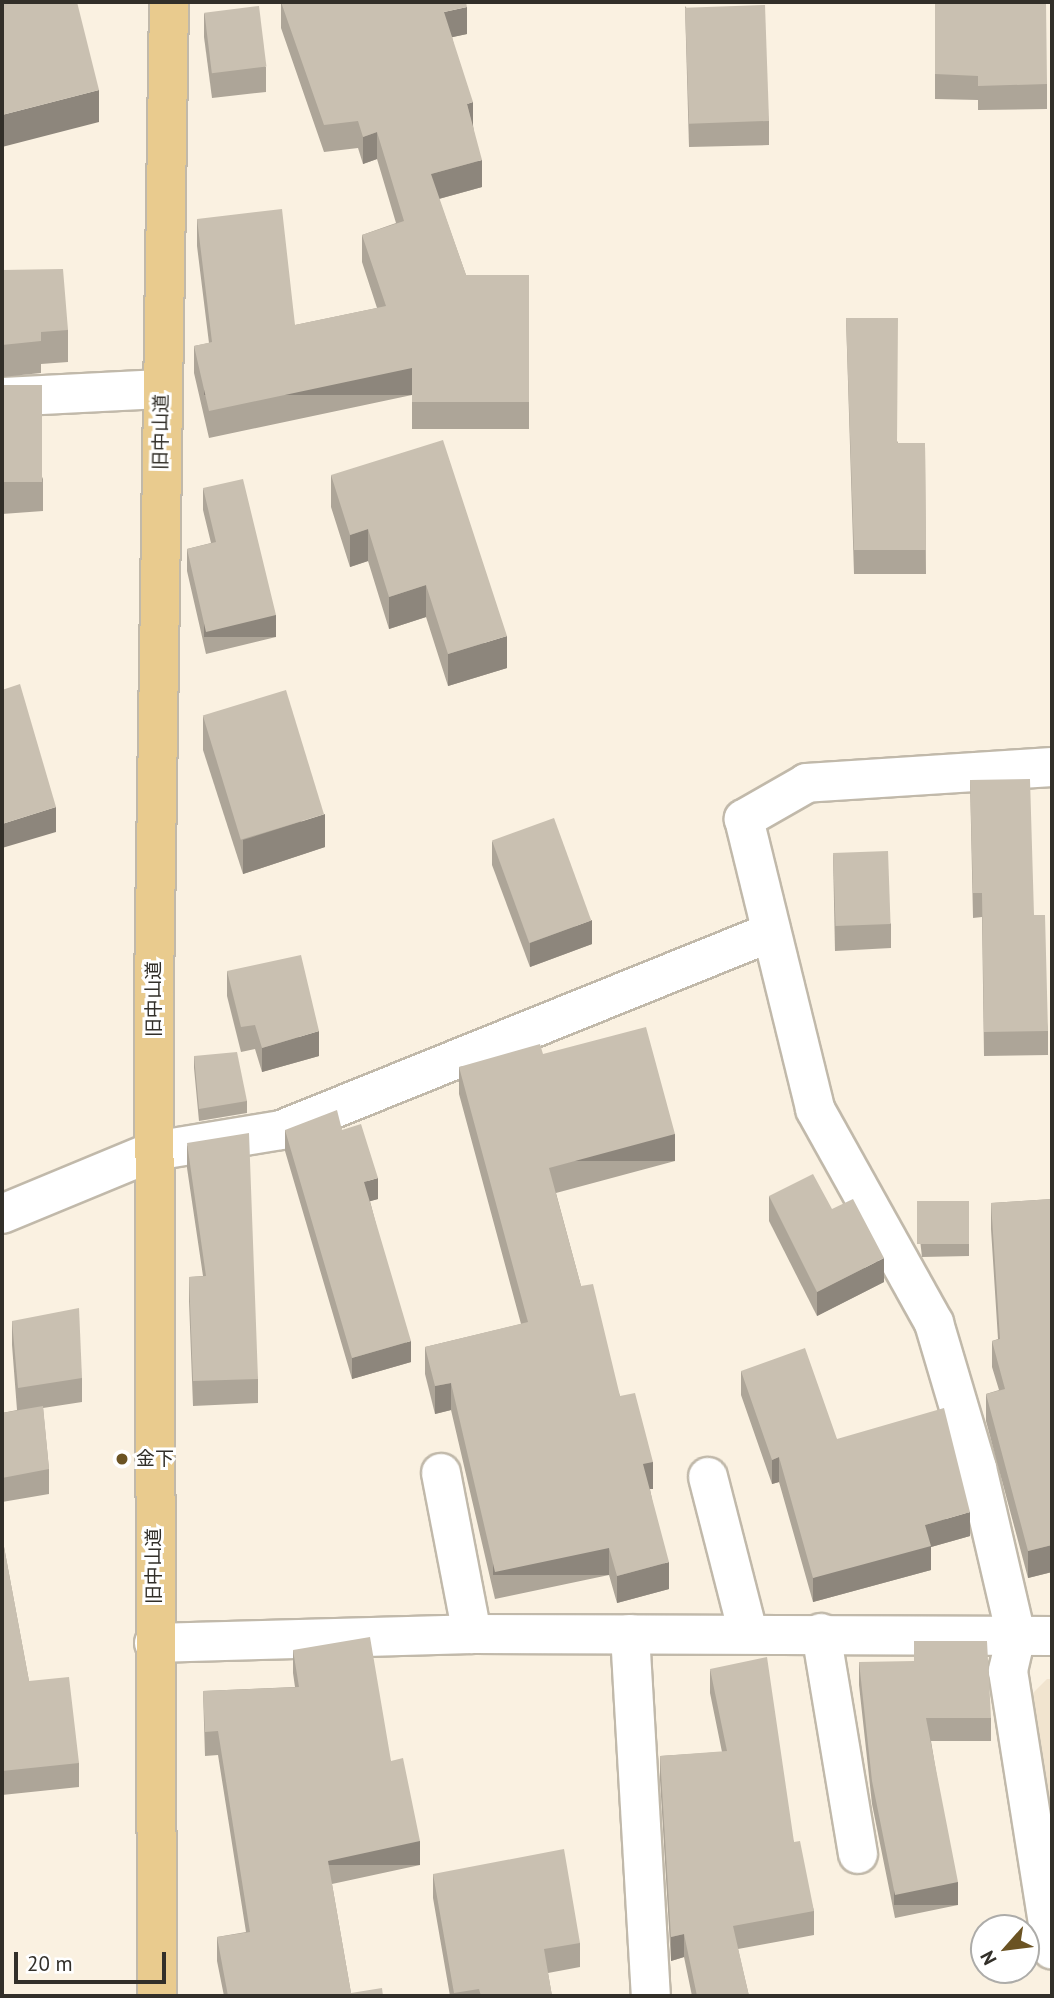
<!DOCTYPE html>
<meta charset="utf-8">
<style>
body{margin:0}
#map{position:relative;width:1054px;height:1998px;overflow:hidden;background:#faf1e1;font-family:"PT Sans","Noto Sans JP",sans-serif}
div>[style]{position:absolute}
[style*='--x']{left:calc(var(--x)*1px);top:calc(var(--y)*1px);width:calc(var(--w)*1px);rotate:calc(var(--a)*1deg)}
.built>*{inset:0;background:#f1e4cf}
.roads{filter:drop-shadow(2px 0 #c1b9aa) drop-shadow(-2px 0 #c1b9aa) drop-shadow(0 2px #c1b9aa) drop-shadow(0 -2px #c1b9aa)}
.minor>*{height:38px;margin:-19px;padding:0 19px;transform-origin:19px;border-radius:19px;background:#fff}
.major>*{height:38px;margin:-19px;padding:0 19px;transform-origin:19px;border-radius:19px;background:#e9cb8e}
.wall>*{inset:0;background:#ada598}
.shaded-wall>*{inset:0;background:#8d867c;transform-origin:0 0}
.building>*{inset:0;background:#c9c0b1;transform-origin:0 0}
.dots>*{width:19px;height:19px;translate:-50% -50%;box-sizing:border-box;border:4px solid #fff;border-radius:50%}
span{translate:-50% -50%;white-space:nowrap;text-align:center;line-height:1.15;-webkit-text-stroke:6px #fff;paint-order:stroke}
.street-label{font-size:19px;color:#322f29}
.poi-label{font-size:19px;color:#322f29}
.left{translate:0 -50%;text-align:left}
.frame{position:absolute;inset:0;border:4px solid #322f29;pointer-events:none}
.north{position:absolute;left:970px;top:1914px;width:70px;height:70px;box-sizing:border-box;background:#fff;border:2px solid #adaca9;border-radius:50%;rotate:242deg;font-size:19px;font-weight:700;line-height:28px;text-align:center;color:#322f29}
.north::after{content:'';display:block;margin:auto;width:24px;height:32px;background:#6b5323;clip-path:polygon(50% 0,100% 100%,50% 72%,0 100%)}
.scale{position:absolute;left:14px;top:1952px;width:152px;height:32px;box-sizing:border-box;border:4px solid #322f29;border-top:0;padding-left:9px;font-size:21px;line-height:24px;white-space:nowrap;color:#322f29;-webkit-text-stroke:5px #fff;paint-order:stroke}
</style>
<div id="map">
<div class="built">
<div style="clip-path:polygon(1047px 1679px,1052px 1679px,1052px 1856px,1032px 1694px)"></div>
</div>
<div class="roads">
<div class="minor">
<div style="--x:2;--y:397;--w:160;--a:-2.9"></div>
<div style="--x:1052;--y:767;--w:246;--a:176.3"></div>
<div style="--x:807;--y:783;--w:73;--a:150.3"></div>
<div style="--x:744;--y:819;--w:299;--a:76.2"></div>
<div style="--x:815;--y:1109;--w:245;--a:60.9"></div>
<div style="--x:934;--y:1323;--w:151;--a:73.5"></div>
<div style="--x:977;--y:1468;--w:172;--a:76.9"></div>
<div style="--x:1016;--y:1636;--w:36;--a:103"></div>
<div style="--x:1008;--y:1671;--w:282;--a:81"></div>
<div style="--x:2;--y:1214;--w:165;--a:-22.5"></div>
<div style="--x:154;--y:1151;--w:129;--a:-9.4"></div>
<div style="--x:281;--y:1130;--w:526;--a:-21.98"></div>
<div style="--x:441;--y:1473;--w:164;--a:79.1"></div>
<div style="--x:708;--y:1477;--w:161;--a:75.6"></div>
<div style="--x:821;--y:1633;--w:224;--a:80.5"></div>
<div style="--x:630;--y:1634;--w:363;--a:86.7"></div>
<div style="--x:154;--y:1643;--w:318;--a:-1.6"></div>
<div style="--x:472;--y:1634;--w:580;--a:0.2"></div>
</div>
<div class="major">
<div style="--x:157;--y:1996;--w:1007;--a:-90.17"></div>
<div style="--x:154;--y:989;--w:987;--a:-89.13"></div>
</div>
</div>
<div class="wall">
<div style="clip-path:polygon(281px 2px,467px 34px,452px 37px,473px 125px,482px 187px,439px 199px,466px 275px,529px 275px,529px 429px,412px 429px,412px 395px,209px 438px,194px 373px,194px 346px,209px 343px,197px 246px,197px 219px,295px 325px,377px 308px,362px 262px,362px 235px,396px 223px,377px 159px,363px 164px,358px 148px,324px 152px,281px 28px)"></div>
<div style="clip-path:polygon(935px 2px,1047px 84px,1047px 109px,978px 110px,978px 100px,935px 99px)"></div>
<div style="clip-path:polygon(685px 6px,769px 121px,769px 145px,689px 147px)"></div>
<div style="clip-path:polygon(204px 13px,266px 67px,266px 92px,212px 98px,204px 37px)"></div>
<div style="clip-path:polygon(2px 270px,68px 330px,68px 362px,41px 364px,41px 373px,2px 377px)"></div>
<div style="clip-path:polygon(846px 318px,898px 443px,925px 443px,926px 574px,854px 574px)"></div>
<div style="clip-path:polygon(2px 385px,43px 479px,43px 511px,2px 514px)"></div>
<div style="clip-path:polygon(331px 475px,507px 668px,448px 686px,426px 617px,389px 629px,368px 561px,350px 567px,331px 507px)"></div>
<div style="clip-path:polygon(203px 488px,276px 637px,206px 654px,187px 571px,187px 549px,211px 543px,203px 510px)"></div>
<div style="clip-path:polygon(203px 716px,325px 847px,243px 874px,203px 750px)"></div>
<div style="clip-path:polygon(970px 780px,1034px 915px,1048px 1031px,1048px 1055px,984px 1056px,982px 917px,973px 918px)"></div>
<div style="clip-path:polygon(492px 841px,592px 944px,530px 967px,492px 865px)"></div>
<div style="clip-path:polygon(833px 854px,891px 924px,891px 948px,835px 951px)"></div>
<div style="clip-path:polygon(227px 971px,319px 1056px,262px 1072px,255px 1049px,241px 1052px,227px 996px)"></div>
<div style="clip-path:polygon(543px 1054px,675px 1161px,556px 1193px,581px 1286px,653px 1489px,650px 1489px,669px 1589px,617px 1603px,609px 1575px,495px 1599px,451px 1410px,435px 1414px,425px 1374px,425px 1347px,521px 1324px,459px 1094px,459px 1067px)"></div>
<div style="clip-path:polygon(194px 1056px,247px 1101px,247px 1113px,199px 1121px,194px 1068px)"></div>
<div style="clip-path:polygon(285px 1130px,342px 1130px,378px 1199px,370px 1201px,411px 1362px,352px 1379px,285px 1151px)"></div>
<div style="clip-path:polygon(187px 1143px,258px 1379px,258px 1403px,193px 1406px,189px 1301px,189px 1277px,203px 1276px,187px 1168px)"></div>
<div style="clip-path:polygon(769px 1196px,884px 1282px,817px 1316px,769px 1221px)"></div>
<div style="clip-path:polygon(1052px 1199px,1052px 1572px,1028px 1578px,986px 1421px,986px 1394px,999px 1390px,992px 1367px,992px 1341px,998px 1339px,991px 1229px,991px 1203px)"></div>
<div style="clip-path:polygon(917px 1201px,969px 1201px,969px 1256px,922px 1257px,917px 1214px)"></div>
<div style="clip-path:polygon(12px 1321px,82px 1378px,82px 1402px,43px 1408px,49px 1469px,49px 1494px,2px 1502px,2px 1413px,17px 1410px,12px 1345px)"></div>
<div style="clip-path:polygon(741px 1371px,837px 1439px,970px 1536px,931px 1547px,931px 1570px,813px 1602px,779px 1482px,772px 1484px,741px 1395px)"></div>
<div style="clip-path:polygon(2px 1536px,29px 1681px,79px 1763px,79px 1787px,2px 1795px)"></div>
<div style="clip-path:polygon(293px 1650px,391px 1761px,420px 1865px,332px 1884px,351px 1993px,383px 1996px,224px 1996px,217px 1961px,217px 1937px,246px 1932px,218px 1755px,205px 1756px,203px 1691px,295px 1687px,293px 1673px)"></div>
<div style="clip-path:polygon(859px 1662px,991px 1718px,991px 1741px,931px 1741px,958px 1905px,895px 1918px,872px 1804px,859px 1685px)"></div>
<div style="clip-path:polygon(710px 1669px,794px 1842px,814px 1911px,814px 1935px,738px 1949px,749px 1996px,692px 1996px,684px 1957px,671px 1961px,660px 1780px,660px 1756px,722px 1752px,710px 1693px)"></div>
<div style="clip-path:polygon(433px 1874px,580px 1943px,580px 1967px,548px 1973px,552px 1996px,450px 1996px,433px 1898px)"></div>
</div>
<div class="shaded-wall">
<div style="clip-path:polygon(467px 7px,467px 34px,444px 39px,444px 12px)"></div>
<div style="clip-path:polygon(99px 90px,99px 122px,2px 147px,2px 115px)"></div>
<div style="clip-path:polygon(473px 102px,473px 129px,467px 104px)"></div>
<div style="clip-path:polygon(377px 132px,377px 159px,363px 164px,363px 137px)"></div>
<div style="clip-path:polygon(482px 160px,482px 187px,431px 201px,431px 174px)"></div>
<div style="left:412px;top:368px;width:27px;height:208px;rotate:90deg"></div>
<div style="clip-path:polygon(368px 529px,368px 561px,350px 567px,350px 535px)"></div>
<div style="clip-path:polygon(426px 585px,426px 617px,389px 629px,389px 597px)"></div>
<div style="left:276px;top:615px;width:22px;height:72px;rotate:90deg"></div>
<div style="clip-path:polygon(507px 636px,507px 668px,448px 686px,448px 654px)"></div>
<div style="clip-path:polygon(56px 807px,56px 832px,2px 848px,2px 824px)"></div>
<div style="clip-path:polygon(325px 814px,325px 847px,243px 874px,243px 840px)"></div>
<div style="clip-path:polygon(592px 920px,592px 944px,530px 967px,530px 943px)"></div>
<div style="clip-path:polygon(319px 1031px,319px 1056px,262px 1072px,262px 1048px)"></div>
<div style="left:675px;top:1134px;width:27px;height:131px;rotate:90deg"></div>
<div style="clip-path:polygon(378px 1178px,378px 1199px,364px 1203px,364px 1182px)"></div>
<div style="clip-path:polygon(884px 1258px,884px 1282px,817px 1316px,817px 1292px)"></div>
<div style="clip-path:polygon(411px 1341px,411px 1362px,352px 1379px,352px 1358px)"></div>
<div style="clip-path:polygon(451px 1383px,451px 1410px,435px 1414px,435px 1386px)"></div>
<div style="clip-path:polygon(779px 1457px,779px 1482px,772px 1484px,772px 1460px)"></div>
<div style="left:653px;top:1462px;width:27px;height:10px;rotate:90deg"></div>
<div style="clip-path:polygon(970px 1512px,970px 1536px,931px 1547px,931px 1570px,813px 1602px,813px 1578px,925px 1525px)"></div>
<div style="clip-path:polygon(1052px 1545px,1052px 1572px,1028px 1578px,1028px 1551px)"></div>
<div style="left:609px;top:1548px;width:27px;height:116px;rotate:90deg"></div>
<div style="clip-path:polygon(669px 1562px,669px 1589px,617px 1603px,617px 1576px)"></div>
<div style="left:420px;top:1841px;width:24px;height:94px;rotate:90deg"></div>
<div style="left:958px;top:1882px;width:23px;height:64px;rotate:90deg"></div>
<div style="clip-path:polygon(684px 1934px,684px 1957px,671px 1961px,671px 1937px)"></div>
</div>
<div class="building">
<div style="clip-path:polygon(2px 2px,77px 2px,99px 90px,2px 115px)"></div>
<div style="clip-path:polygon(281px 2px,466px 2px,467px 7px,444px 12px,473px 102px,467px 104px,482px 160px,431px 174px,466px 275px,529px 275px,529px 402px,412px 402px,412px 368px,209px 411px,194px 346px,212px 342px,197px 219px,282px 209px,295px 325px,386px 306px,362px 235px,404px 221px,377px 132px,363px 137px,358px 121px,324px 125px)"></div>
<div style="clip-path:polygon(935px 2px,1046px 2px,1047px 84px,978px 86px,978px 76px,935px 74px)"></div>
<div style="left:765px;top:5px;width:116px;height:80px;rotate:88deg"></div>
<div style="left:259px;top:6px;width:61px;height:55px;rotate:83deg"></div>
<div style="clip-path:polygon(63px 269px,68px 330px,41px 332px,41px 341px,2px 345px,2px 270px)"></div>
<div style="clip-path:polygon(846px 318px,898px 318px,897px 443px,925px 443px,926px 550px,854px 550px)"></div>
<div style="left:2px;top:385px;width:40px;height:97px"></div>
<div style="clip-path:polygon(443px 440px,507px 636px,448px 654px,426px 585px,389px 597px,368px 529px,350px 535px,331px 475px)"></div>
<div style="clip-path:polygon(243px 479px,276px 615px,206px 632px,187px 549px,216px 542px,203px 488px)"></div>
<div style="clip-path:polygon(20px 684px,56px 807px,2px 824px,2px 690px)"></div>
<div style="left:286px;top:690px;width:130px;height:87px;rotate:73deg"></div>
<div style="clip-path:polygon(1030px 779px,1034px 915px,1045px 915px,1048px 1031px,984px 1032px,982px 893px,973px 893px,970px 780px)"></div>
<div style="left:554px;top:818px;width:109px;height:66px;rotate:70deg"></div>
<div style="left:888px;top:851px;width:73px;height:55px;rotate:88deg"></div>
<div style="clip-path:polygon(301px 955px,319px 1031px,262px 1048px,255px 1025px,241px 1027px,227px 971px)"></div>
<div style="clip-path:polygon(646px 1027px,675px 1134px,549px 1168px,581px 1286px,593px 1284px,620px 1396px,635px 1393px,653px 1462px,643px 1464px,669px 1562px,617px 1576px,609px 1548px,495px 1572px,451px 1383px,435px 1386px,425px 1347px,528px 1322px,459px 1067px,540px 1044px,543px 1054px)"></div>
<div style="clip-path:polygon(237px 1052px,247px 1101px,199px 1109px,194px 1056px)"></div>
<div style="clip-path:polygon(337px 1110px,342px 1130px,361px 1124px,378px 1178px,364px 1182px,411px 1341px,352px 1358px,285px 1130px)"></div>
<div style="clip-path:polygon(249px 1133px,258px 1379px,193px 1381px,189px 1277px,206px 1276px,187px 1143px)"></div>
<div style="clip-path:polygon(813px 1174px,832px 1209px,853px 1199px,884px 1258px,817px 1292px,769px 1196px)"></div>
<div style="clip-path:polygon(1052px 1199px,1052px 1545px,1028px 1551px,986px 1394px,1005px 1389px,992px 1341px,1000px 1339px,991px 1203px)"></div>
<div style="left:917px;top:1201px;width:52px;height:43px"></div>
<div style="clip-path:polygon(79px 1308px,82px 1378px,18px 1388px,12px 1321px)"></div>
<div style="clip-path:polygon(805px 1348px,837px 1439px,944px 1408px,970px 1512px,925px 1525px,931px 1546px,813px 1578px,779px 1457px,772px 1460px,741px 1371px)"></div>
<div style="clip-path:polygon(43px 1406px,49px 1469px,2px 1478px,2px 1413px)"></div>
<div style="clip-path:polygon(2px 1536px,29px 1681px,69px 1677px,79px 1763px,2px 1771px)"></div>
<div style="clip-path:polygon(370px 1637px,391px 1761px,403px 1758px,420px 1841px,328px 1861px,351px 1993px,382px 1988px,383px 1996px,228px 1996px,217px 1937px,250px 1932px,218px 1731px,205px 1732px,203px 1691px,299px 1687px,293px 1650px)"></div>
<div style="clip-path:polygon(914px 1641px,987px 1641px,991px 1718px,926px 1718px,958px 1882px,895px 1895px,872px 1781px,859px 1662px,914px 1661px)"></div>
<div style="clip-path:polygon(767px 1657px,794px 1842px,800px 1841px,814px 1911px,733px 1926px,749px 1996px,697px 1996px,684px 1934px,671px 1937px,660px 1756px,727px 1751px,710px 1669px)"></div>
<div style="clip-path:polygon(564px 1849px,580px 1943px,544px 1949px,552px 1996px,481px 1996px,479px 1989px,454px 1993px,433px 1874px)"></div>
</div>
<div class="dots">
<div style="left:122px;top:1459px;background:#6b5323"></div>
</div>
<div class="street-label">
<span style="left:161px;top:432px;rotate:-89deg">旧中山道</span>
<span style="left:154px;top:999px;rotate:-90deg">旧中山道</span>
<span style="left:154px;top:1566px;rotate:-90deg">旧中山道</span>
</div>
<div class="poi-label">
<span class="left" style="left:136px;top:1459px">金下</span>
</div>
<div class="frame"></div>
<div class="north">N</div>
<div class="scale">20 m</div>
</div>
